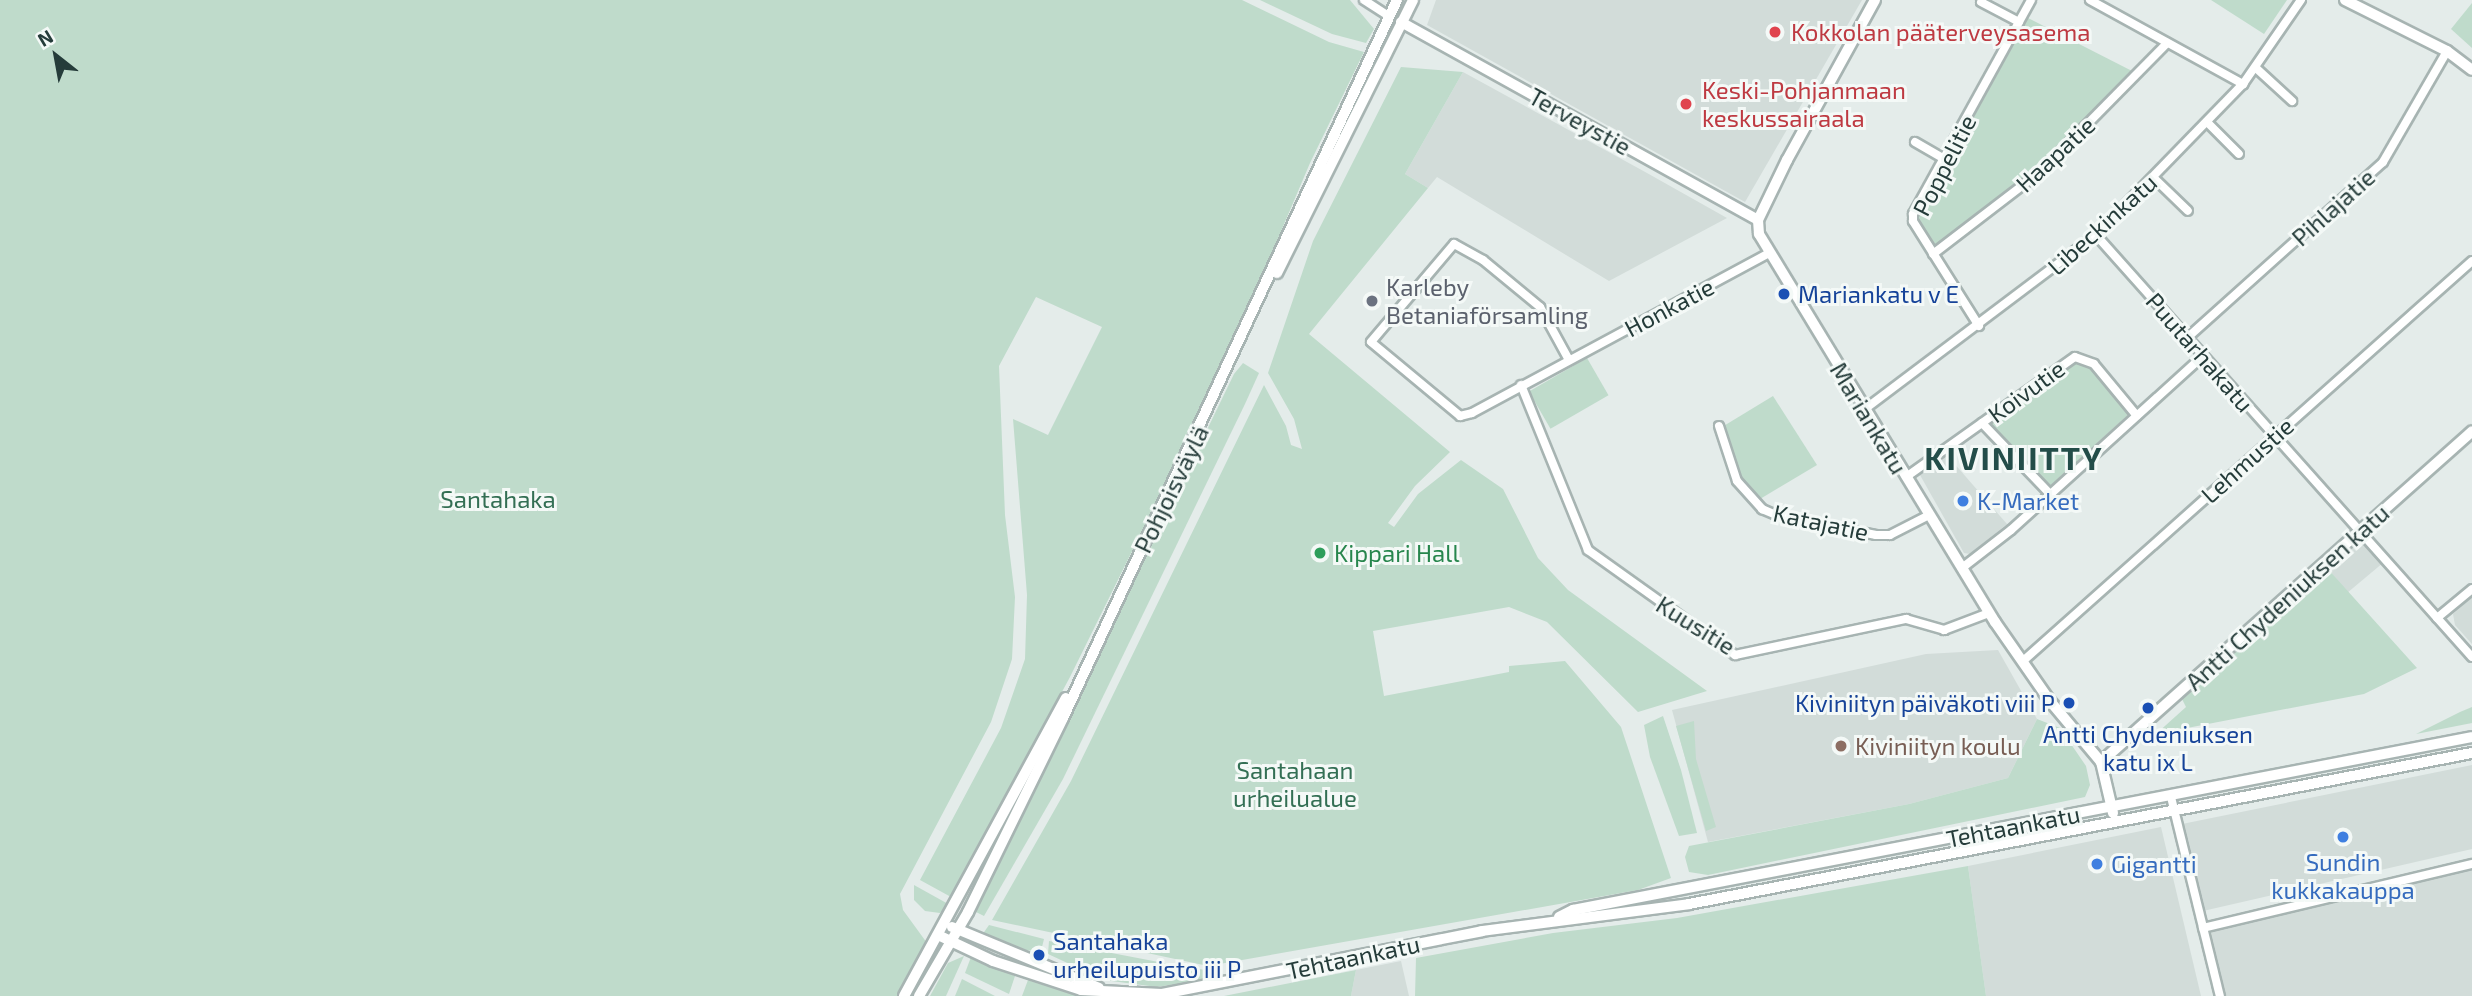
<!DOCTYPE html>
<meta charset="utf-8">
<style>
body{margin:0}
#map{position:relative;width:2472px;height:996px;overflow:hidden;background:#e4ecea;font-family:"Exo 2",sans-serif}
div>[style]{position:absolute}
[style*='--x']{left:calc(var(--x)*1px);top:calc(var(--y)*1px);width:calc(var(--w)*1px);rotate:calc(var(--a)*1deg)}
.built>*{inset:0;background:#d2dcd9;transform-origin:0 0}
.green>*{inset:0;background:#bfdbcb;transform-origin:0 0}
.roads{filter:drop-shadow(2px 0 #a7b4b2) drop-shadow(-2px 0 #a7b4b2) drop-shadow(0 2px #a7b4b2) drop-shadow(0 -2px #a7b4b2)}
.minor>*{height:8px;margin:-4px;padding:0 4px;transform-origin:4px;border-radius:4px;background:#fff}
.tertiary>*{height:10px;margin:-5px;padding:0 5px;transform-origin:5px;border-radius:5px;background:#fff}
.secondary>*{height:10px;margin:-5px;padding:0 5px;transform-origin:5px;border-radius:5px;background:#fff}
.dots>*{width:19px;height:19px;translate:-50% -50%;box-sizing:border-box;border:4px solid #f4f9f7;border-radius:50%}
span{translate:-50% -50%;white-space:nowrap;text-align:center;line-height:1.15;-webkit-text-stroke:6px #f4f9f7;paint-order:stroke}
.health-label{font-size:24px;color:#be3a42}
.left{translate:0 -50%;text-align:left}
.street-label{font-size:24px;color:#253c3a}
.worship-label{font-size:24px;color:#5b616d}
.transit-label{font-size:24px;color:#164399}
.right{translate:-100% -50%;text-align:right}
.park-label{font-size:24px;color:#336f54}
.shop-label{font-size:24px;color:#366cbe}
.leisure-label{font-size:24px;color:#27864d}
.education-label{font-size:24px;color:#785e54}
.district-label{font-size:32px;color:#234d49;font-weight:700;letter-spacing:2px}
.north{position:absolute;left:21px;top:21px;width:70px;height:70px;-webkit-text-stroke:5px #f4f9f7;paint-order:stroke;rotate:329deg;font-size:19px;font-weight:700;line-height:28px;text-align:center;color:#253c3a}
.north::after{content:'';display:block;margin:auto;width:24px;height:32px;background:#253c3a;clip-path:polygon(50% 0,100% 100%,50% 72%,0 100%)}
</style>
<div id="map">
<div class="built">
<div style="clip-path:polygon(1436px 0,1862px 0,1745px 202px,1427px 25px)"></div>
<div style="clip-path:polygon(1463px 72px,1647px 173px,1727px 218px,1609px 281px,1437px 177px,1428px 188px,1405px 174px)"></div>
<div style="clip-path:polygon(1946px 454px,2007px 524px,1970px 554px,1964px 553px,1920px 475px)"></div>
<div style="left:2361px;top:537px;width:34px;height:46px;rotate:50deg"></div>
<div style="clip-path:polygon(2472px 597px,2472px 644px,2455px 625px,2453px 614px)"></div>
<div style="clip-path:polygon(1998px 650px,2037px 719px,2008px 778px,1909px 804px,1708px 842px,1672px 710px,1926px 654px)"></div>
<div style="clip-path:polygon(2472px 765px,2472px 849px,2203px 911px,2182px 824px)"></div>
<div style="clip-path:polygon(2161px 827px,2201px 996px,1986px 996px,1968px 866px)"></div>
<div style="clip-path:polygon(2472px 869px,2472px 996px,2223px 996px,2207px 930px)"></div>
<div style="clip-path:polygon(1401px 961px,1409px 996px,1351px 996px,1356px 970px)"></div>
</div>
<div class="green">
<div style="clip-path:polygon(0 0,1242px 0,1329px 42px,1364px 52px,1310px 163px,1226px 361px,1070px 677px,951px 897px,920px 880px,1001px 728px,1025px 659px,1027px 595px,1013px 419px,1048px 435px,1102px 327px,1036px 297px,999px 366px,1005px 515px,1015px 597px,1012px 659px,991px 722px,900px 894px,903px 910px,927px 943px,897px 996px,0 996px)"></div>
<div style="clip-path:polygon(1260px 0,1350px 0,1374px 29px,1366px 43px,1332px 34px)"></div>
<div style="clip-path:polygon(2211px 0,2287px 0,2264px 34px)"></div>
<div style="clip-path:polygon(2472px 3px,2472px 48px,2451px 29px)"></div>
<div style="clip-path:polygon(2026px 17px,2134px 72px,2034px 171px,1935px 246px,1918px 219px,1922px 208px)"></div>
<div style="clip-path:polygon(1401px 67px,1463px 72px,1405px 174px,1428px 188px,1309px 334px,1450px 452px,1415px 486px,1388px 523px,1394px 527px,1418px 494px,1461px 460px,1503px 489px,1538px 558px,1568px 590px,1707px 691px,1638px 712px,1547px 622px,1509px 607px,1373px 631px,1384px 696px,1509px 672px,1509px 666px,1565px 661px,1621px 727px,1671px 878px,1638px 890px,1208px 966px,992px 920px,1071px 781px,1264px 385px,1286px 426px,1291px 445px,1302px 449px,1294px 419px,1268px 373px,1313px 241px)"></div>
<div style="left:1587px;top:358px;width:43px;height:67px;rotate:60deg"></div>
<div style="clip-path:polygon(2075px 362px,2091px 368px,2130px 413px,2048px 488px,1989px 424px)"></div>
<div style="clip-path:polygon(1243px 363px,1259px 373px,1245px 404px,1063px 779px,984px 916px,974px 911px,1234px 374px)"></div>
<div style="clip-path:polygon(1773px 396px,1817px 465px,1760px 499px,1737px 472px,1722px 427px)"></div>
<div style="clip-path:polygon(2327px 568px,2417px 668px,2364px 694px,2156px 734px,2186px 707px,2182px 699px)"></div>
<div style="clip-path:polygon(2472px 707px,2472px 723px,2416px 734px,2460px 712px)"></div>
<div style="clip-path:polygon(1663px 716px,1681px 770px,1697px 833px,1679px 836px,1650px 757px,1644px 725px)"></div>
<div style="clip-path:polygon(2037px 719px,2060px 728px,2086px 766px,2090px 785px,2085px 797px,1708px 875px,1689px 872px,1685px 857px,1689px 846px,1909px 804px,2008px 778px)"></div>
<div style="clip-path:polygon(1694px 721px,1696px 759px,1716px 827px,1706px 831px,1676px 726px)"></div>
<div style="clip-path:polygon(1968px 866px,1986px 996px,1415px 996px,1416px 958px,1553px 933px,1677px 918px)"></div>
<div style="clip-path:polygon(914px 885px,950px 905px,940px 913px,925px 911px,914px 900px)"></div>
<div style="clip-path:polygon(989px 925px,1044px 939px,1041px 951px,1017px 950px,982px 935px)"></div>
<div style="clip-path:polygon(1049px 941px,1169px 964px,1223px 973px,1215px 978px,1157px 987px,1104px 980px,1048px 954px)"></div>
<div style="clip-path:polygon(964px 956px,946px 996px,930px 996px,948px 963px)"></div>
<div style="clip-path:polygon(971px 957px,1015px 976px,1009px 994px,965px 973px)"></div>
<div style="clip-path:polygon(1356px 970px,1351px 996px,1224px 996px,1234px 994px)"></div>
<div style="clip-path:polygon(962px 979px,995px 996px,955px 996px)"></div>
<div style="clip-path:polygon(1028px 980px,1068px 993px,1080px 996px,1022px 996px)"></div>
</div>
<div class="roads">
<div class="minor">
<div style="--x:1364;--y:0;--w:30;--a:33"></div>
<div style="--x:2090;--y:0;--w:175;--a:28.8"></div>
<div style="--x:1981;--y:2;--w:43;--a:27.8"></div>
<div style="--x:2256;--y:68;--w:49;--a:42.5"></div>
<div style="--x:2207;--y:122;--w:45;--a:45"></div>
<div style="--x:1915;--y:142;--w:34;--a:30"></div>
<div style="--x:2154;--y:178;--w:47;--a:44.1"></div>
<div style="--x:2096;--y:235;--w:565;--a:48.3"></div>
<div style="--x:1933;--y:254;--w:135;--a:-37.5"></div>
<div style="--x:2040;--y:172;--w:181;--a:-45.4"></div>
<div style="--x:1979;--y:326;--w:124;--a:-122.2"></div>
<div style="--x:1913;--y:221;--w:7;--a:-90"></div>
<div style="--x:1913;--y:214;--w:244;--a:-61.1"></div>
<div style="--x:2187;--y:338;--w:263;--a:-41.9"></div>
<div style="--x:2383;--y:162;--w:128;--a:-60"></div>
<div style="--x:1569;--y:360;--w:60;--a:-118.7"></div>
<div style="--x:1540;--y:307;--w:74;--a:-140.5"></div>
<div style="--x:1483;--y:260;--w:33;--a:-151"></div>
<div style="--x:1454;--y:244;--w:128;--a:130.3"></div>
<div style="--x:1371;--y:342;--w:116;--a:39.7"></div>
<div style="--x:1460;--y:416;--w:12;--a:-14"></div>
<div style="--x:1472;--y:413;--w:337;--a:-28.3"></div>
<div style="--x:1521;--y:385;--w:178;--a:67.9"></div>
<div style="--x:1588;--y:550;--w:181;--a:35.5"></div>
<div style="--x:1735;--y:655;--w:175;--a:-11.9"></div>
<div style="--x:1906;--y:619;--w:40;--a:16"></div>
<div style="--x:1944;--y:630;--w:48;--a:-20.7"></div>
<div style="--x:1865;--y:409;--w:289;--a:-37"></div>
<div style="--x:2096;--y:235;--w:211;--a:-45.8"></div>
<div style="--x:2243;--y:84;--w:102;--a:-55.4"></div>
<div style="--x:1982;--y:423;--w:98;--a:46.2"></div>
<div style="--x:1719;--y:426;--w:58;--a:71.9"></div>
<div style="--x:1737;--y:481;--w:38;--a:48"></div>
<div style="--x:1762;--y:509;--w:15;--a:23"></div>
<div style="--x:1776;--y:515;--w:102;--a:11.3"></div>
<div style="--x:1876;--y:535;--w:14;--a:0"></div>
<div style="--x:1890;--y:535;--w:44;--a:-27.1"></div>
<div style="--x:1906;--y:477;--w:207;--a:-35.4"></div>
<div style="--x:2075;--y:357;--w:20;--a:20"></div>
<div style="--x:2094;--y:364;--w:67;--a:50.4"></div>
<div style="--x:1962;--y:568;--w:62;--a:-37.8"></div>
<div style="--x:2011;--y:530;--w:259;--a:-42.2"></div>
<div style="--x:2437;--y:618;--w:45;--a:-39.6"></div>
<div style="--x:2023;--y:661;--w:601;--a:-41.7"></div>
<div style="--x:2171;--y:797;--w:205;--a:76.2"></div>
<div style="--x:2203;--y:928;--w:277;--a:-13.4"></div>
</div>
<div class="tertiary">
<div style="--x:1875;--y:0;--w:183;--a:118.8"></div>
<div style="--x:1787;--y:160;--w:67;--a:115.8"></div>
<div style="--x:1758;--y:220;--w:14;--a:86"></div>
<div style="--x:1759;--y:234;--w:454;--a:58.7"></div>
<div style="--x:1995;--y:622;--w:96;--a:55.2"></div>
<div style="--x:2050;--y:701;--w:80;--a:50.1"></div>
<div style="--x:2345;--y:0;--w:114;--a:26.6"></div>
<div style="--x:2447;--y:51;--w:31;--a:37"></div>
<div style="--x:1401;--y:22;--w:408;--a:29"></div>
</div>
<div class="secondary">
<div style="--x:1277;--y:273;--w:305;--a:-63.5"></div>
<div style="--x:2113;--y:813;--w:52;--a:-103.2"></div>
<div style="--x:2101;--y:762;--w:497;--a:-41.7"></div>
<div style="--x:1559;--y:917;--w:16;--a:-27"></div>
<div style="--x:1573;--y:910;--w:915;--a:-10.89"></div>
<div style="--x:952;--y:927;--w:159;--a:22.5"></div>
<div style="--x:938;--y:935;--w:61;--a:25.3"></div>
<div style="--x:993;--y:961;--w:93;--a:18.2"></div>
<div style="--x:1081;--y:990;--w:81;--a:2.8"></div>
<div style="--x:1162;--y:994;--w:326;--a:-11.1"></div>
<div style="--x:1482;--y:931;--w:209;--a:-7.4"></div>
<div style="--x:1689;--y:904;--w:797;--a:-10.92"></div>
<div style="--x:904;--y:996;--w:339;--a:-61.5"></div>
<div style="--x:919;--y:996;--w:97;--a:-59.7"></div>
<div style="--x:968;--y:912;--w:216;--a:-63.9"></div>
<div style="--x:1063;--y:718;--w:792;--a:-65.05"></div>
</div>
</div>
<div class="dots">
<div style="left:1775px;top:32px;background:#e0444e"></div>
<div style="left:1686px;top:104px;background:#e0444e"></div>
<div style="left:1784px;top:294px;background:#1a4fb4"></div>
<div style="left:1372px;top:301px;background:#6b7280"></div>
<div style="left:1963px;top:501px;background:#3f7fe0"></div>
<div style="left:1320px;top:553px;background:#2e9e5b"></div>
<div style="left:2069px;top:703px;background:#1a4fb4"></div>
<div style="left:2148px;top:708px;background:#1a4fb4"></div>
<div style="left:1841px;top:746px;background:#8d6e63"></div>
<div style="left:2343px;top:837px;background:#3f7fe0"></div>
<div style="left:2097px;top:864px;background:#3f7fe0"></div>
<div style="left:1039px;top:955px;background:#1a4fb4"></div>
</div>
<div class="health-label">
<span class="left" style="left:1791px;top:32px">Kokkolan pääterveysasema</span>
<span class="left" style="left:1702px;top:104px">Keski-Pohjanmaan<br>keskussairaala</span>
</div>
<div class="street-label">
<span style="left:1580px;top:121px;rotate:29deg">Terveystie</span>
<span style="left:2055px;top:154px;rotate:-43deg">Haapatie</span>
<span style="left:1944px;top:165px;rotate:-63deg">Poppelitie</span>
<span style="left:2333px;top:207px;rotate:-42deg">Pihlajatie</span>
<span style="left:2102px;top:224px;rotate:-42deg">Libeckinkatu</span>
<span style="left:1669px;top:307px;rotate:-28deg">Honkatie</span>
<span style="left:2200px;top:352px;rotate:49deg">Puutarhakatu</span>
<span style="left:2026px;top:391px;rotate:-36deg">Koivutie</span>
<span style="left:1869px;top:418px;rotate:59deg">Mariankatu</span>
<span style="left:2247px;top:460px;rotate:-42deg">Lehmustie</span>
<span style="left:1171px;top:489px;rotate:-64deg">Pohjoisväylä</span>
<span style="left:1821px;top:522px;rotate:12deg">Katajatie</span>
<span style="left:2287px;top:597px;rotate:-42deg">Antti Chydeniuksen katu</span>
<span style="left:1696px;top:625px;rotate:32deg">Kuusitie</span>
<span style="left:2013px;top:826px;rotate:-11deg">Tehtaankatu</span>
<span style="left:1353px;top:957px;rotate:-12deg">Tehtaankatu</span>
</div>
<div class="worship-label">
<span class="left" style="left:1386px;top:301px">Karleby<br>Betaniaförsamling</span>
</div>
<div class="transit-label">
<span class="left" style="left:1798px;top:294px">Mariankatu v E</span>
<span class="right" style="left:2055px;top:703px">Kiviniityn päiväkoti viii P</span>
<span style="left:2148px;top:748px">Antti Chydeniuksen<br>katu ix L</span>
<span class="left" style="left:1053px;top:955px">Santahaka<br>urheilupuisto iii P</span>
</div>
<div class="park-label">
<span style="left:498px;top:499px">Santahaka</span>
<span style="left:1295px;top:784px">Santahaan<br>urheilualue</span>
</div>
<div class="shop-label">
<span class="left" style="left:1977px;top:501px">K-Market</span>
<span style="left:2343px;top:876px">Sundin<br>kukkakauppa</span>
<span class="left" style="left:2111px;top:864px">Gigantti</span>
</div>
<div class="leisure-label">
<span class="left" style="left:1334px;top:553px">Kippari Hall</span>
</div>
<div class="education-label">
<span class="left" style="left:1855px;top:746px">Kiviniityn koulu</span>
</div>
<div class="district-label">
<span style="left:2014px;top:457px">KIVINIITTY</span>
</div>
<div class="north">N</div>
</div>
